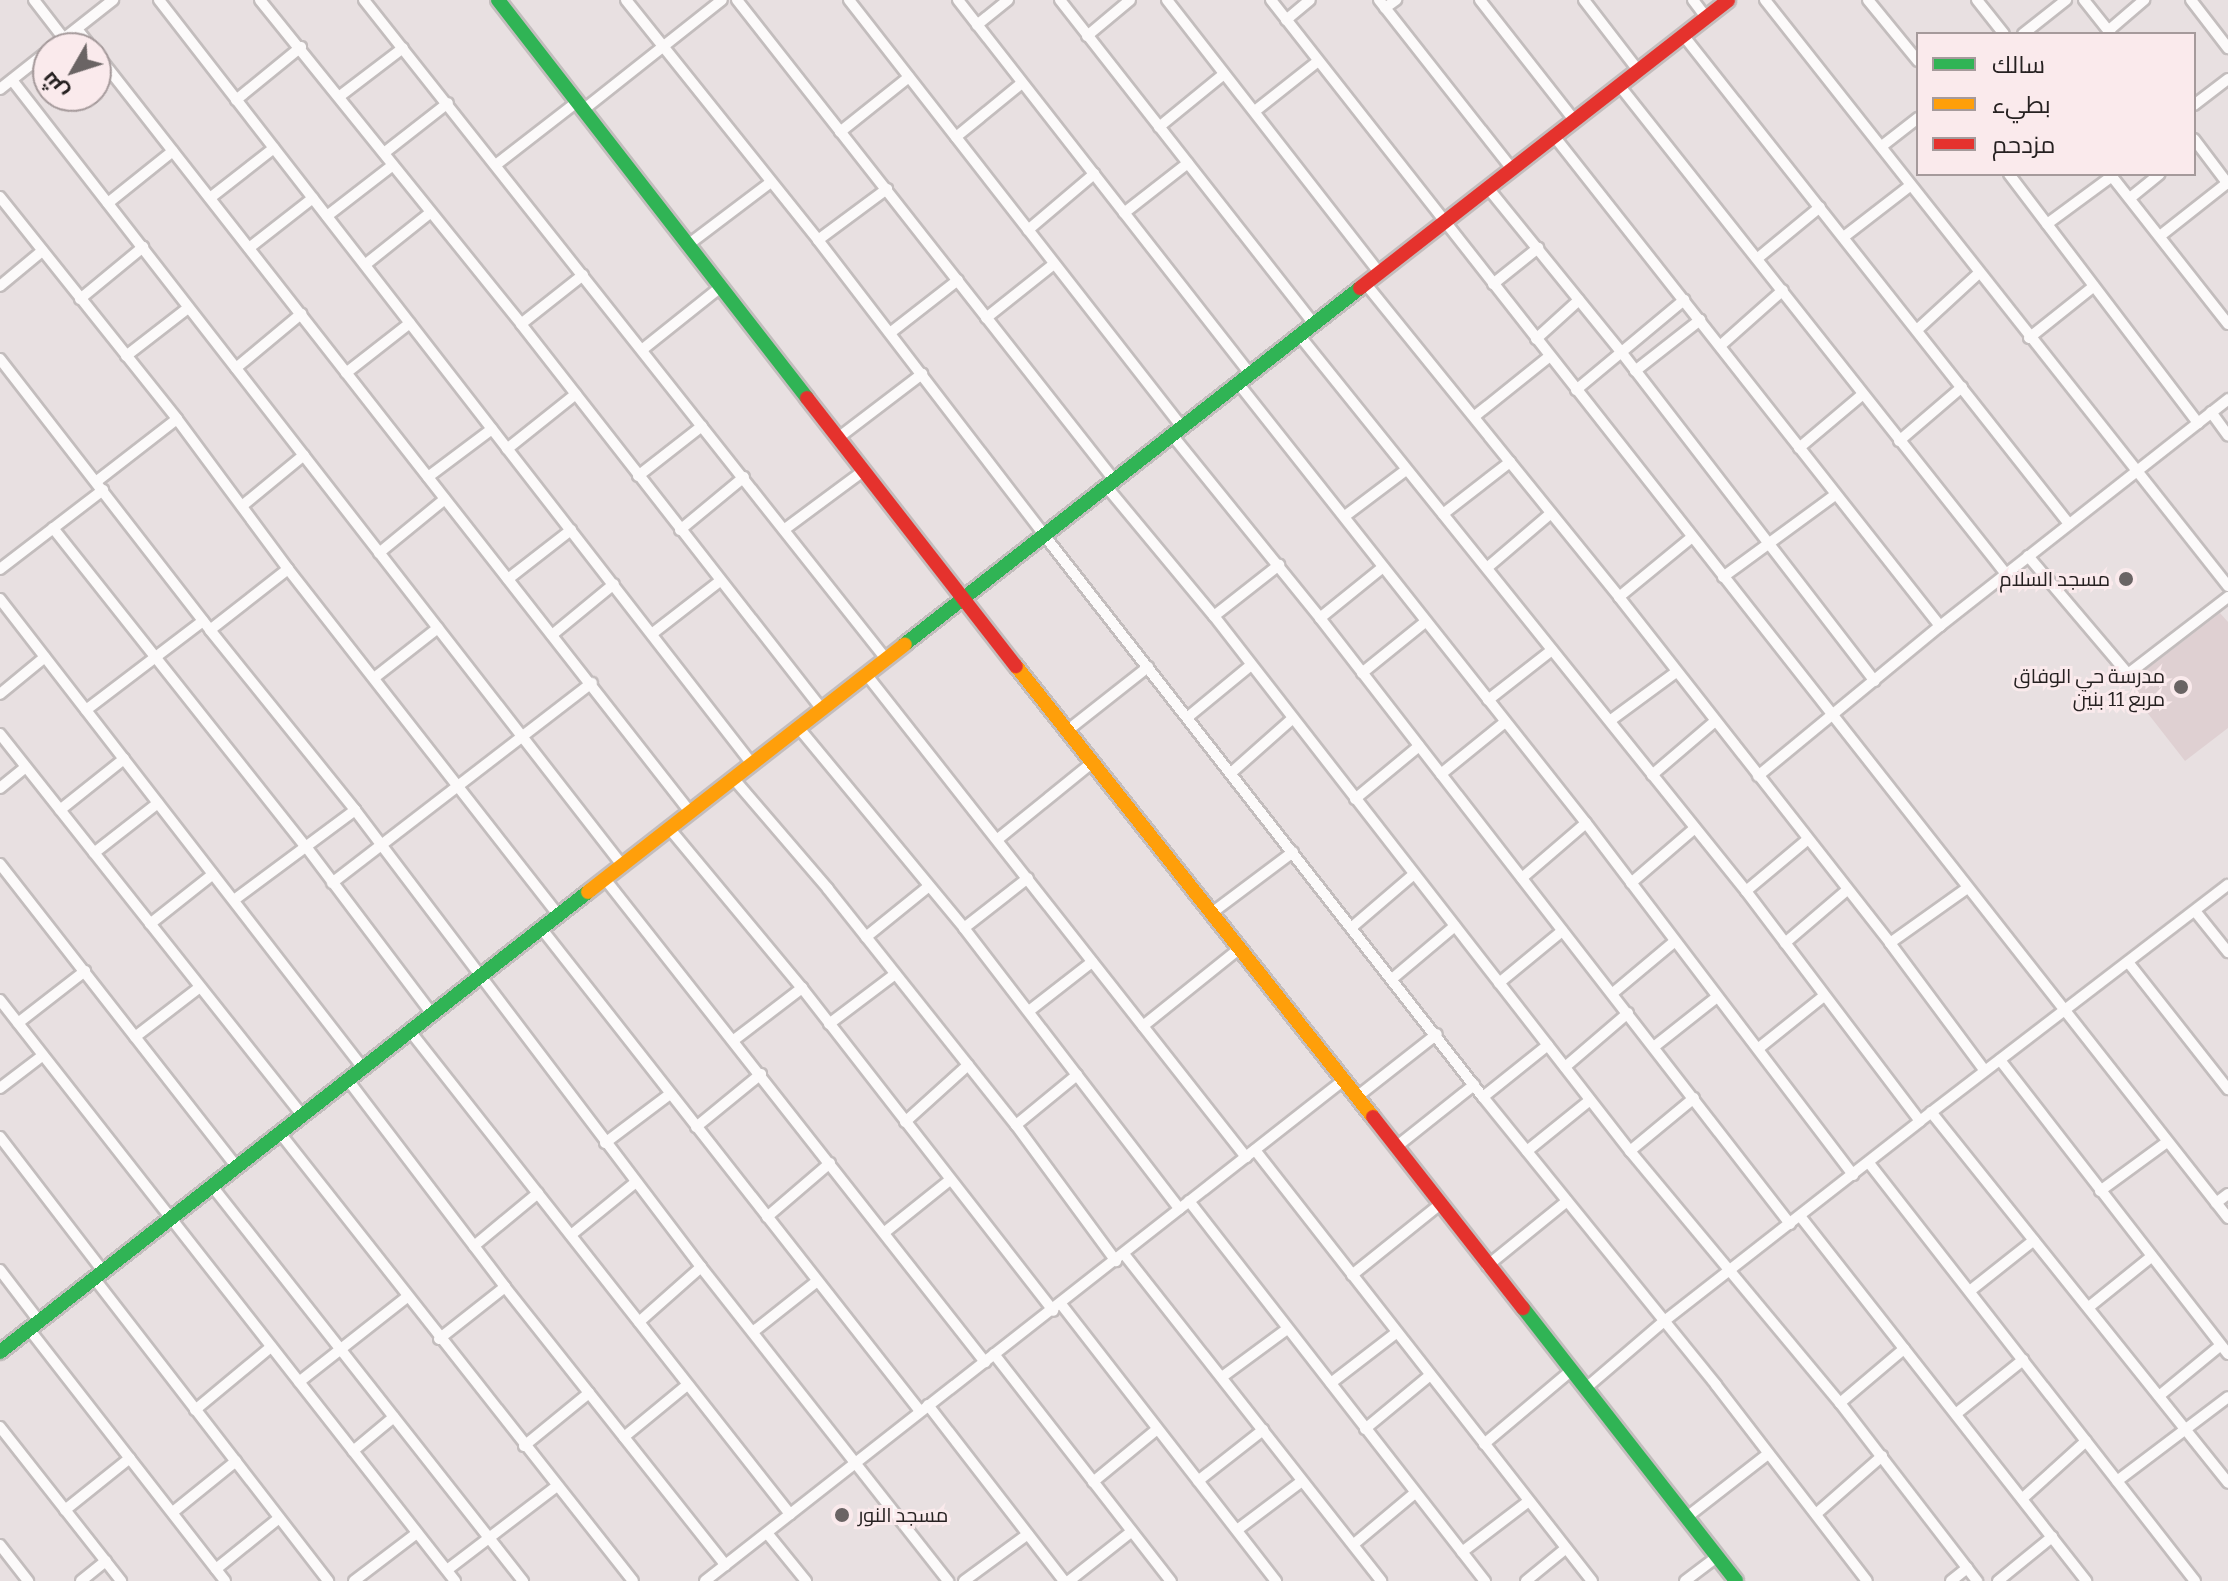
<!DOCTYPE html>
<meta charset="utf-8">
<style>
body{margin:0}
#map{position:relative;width:2228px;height:1581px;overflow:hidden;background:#e8e0e1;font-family:Bitter,Cairo,serif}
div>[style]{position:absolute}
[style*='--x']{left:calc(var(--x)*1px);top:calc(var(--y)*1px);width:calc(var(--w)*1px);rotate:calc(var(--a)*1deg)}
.built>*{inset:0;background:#dfd0d2}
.roads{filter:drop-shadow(2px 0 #c3bdbd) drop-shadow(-2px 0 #c3bdbd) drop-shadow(0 2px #c3bdbd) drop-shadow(0 -2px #c3bdbd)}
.street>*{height:10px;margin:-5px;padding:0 5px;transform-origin:5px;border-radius:5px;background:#fcfafa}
.fast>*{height:14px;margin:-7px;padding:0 7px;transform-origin:7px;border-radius:7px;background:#30b455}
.slow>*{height:14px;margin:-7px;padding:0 7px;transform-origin:7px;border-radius:7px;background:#ff9f0a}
.jam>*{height:14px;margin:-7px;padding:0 7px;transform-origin:7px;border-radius:7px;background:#e5322d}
.dots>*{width:22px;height:22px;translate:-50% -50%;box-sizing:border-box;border:4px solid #faeaec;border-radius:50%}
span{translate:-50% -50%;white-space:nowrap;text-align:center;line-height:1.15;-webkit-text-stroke:6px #faeaec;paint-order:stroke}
.poi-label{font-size:20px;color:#262121}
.right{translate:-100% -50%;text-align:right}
.left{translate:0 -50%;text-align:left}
.legend{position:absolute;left:1916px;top:32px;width:280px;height:144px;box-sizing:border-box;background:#faeaec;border:2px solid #a59a9b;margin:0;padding:10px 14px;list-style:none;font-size:24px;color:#262121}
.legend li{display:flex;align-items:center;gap:16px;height:40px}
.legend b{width:40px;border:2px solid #a59a9b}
.north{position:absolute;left:32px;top:32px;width:80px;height:80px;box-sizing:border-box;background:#faeaec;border:2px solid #a59a9b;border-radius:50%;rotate:231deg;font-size:22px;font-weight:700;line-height:32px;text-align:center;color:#262121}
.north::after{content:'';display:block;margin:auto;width:28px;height:36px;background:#6a6464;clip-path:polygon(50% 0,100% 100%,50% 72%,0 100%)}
</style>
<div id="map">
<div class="built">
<div style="clip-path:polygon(2220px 613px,2228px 622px,2228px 728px,2185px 761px,2135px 697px,2135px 678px)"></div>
</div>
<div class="roads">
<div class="street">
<div style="--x:34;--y:0;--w:49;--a:52.4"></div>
<div style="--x:159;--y:0;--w:967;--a:52.18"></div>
<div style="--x:260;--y:0;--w:416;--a:51.1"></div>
<div style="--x:521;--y:324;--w:489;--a:52"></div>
<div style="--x:364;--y:0;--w:841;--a:51.62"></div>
<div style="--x:626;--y:0;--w:307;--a:51.3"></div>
<div style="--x:818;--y:240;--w:372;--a:52.5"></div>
<div style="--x:1044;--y:535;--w:713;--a:52.01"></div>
<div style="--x:1483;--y:1097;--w:370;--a:51"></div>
<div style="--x:1716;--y:1385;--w:247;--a:52.4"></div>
<div style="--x:737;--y:0;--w:610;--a:51.85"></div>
<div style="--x:849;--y:0;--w:541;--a:52.05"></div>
<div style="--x:958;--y:0;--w:474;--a:52"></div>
<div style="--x:1060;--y:0;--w:412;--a:51.9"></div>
<div style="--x:1167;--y:0;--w:345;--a:52.1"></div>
<div style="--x:1271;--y:0;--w:1549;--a:51.84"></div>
<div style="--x:1379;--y:0;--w:215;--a:51.8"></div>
<div style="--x:1480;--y:0;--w:152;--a:51.9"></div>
<div style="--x:1584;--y:0;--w:88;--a:52.4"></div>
<div style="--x:1693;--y:0;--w:21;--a:53"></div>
<div style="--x:1765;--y:0;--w:747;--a:51.69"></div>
<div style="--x:1868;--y:0;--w:79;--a:50.7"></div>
<div style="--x:1977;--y:0;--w:43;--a:51.5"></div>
<div style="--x:2084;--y:0;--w:43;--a:51.5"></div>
<div style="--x:2191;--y:0;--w:61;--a:52.4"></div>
<div style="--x:1385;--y:8;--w:14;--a:-36"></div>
<div style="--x:1286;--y:20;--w:31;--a:-40"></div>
<div style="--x:977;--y:25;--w:40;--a:-39"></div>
<div style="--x:77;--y:29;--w:24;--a:52"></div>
<div style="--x:2108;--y:31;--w:48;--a:-40.7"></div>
<div style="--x:2023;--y:34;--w:55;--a:-38.3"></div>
<div style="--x:1683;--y:35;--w:623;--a:51.71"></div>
<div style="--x:1087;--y:36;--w:56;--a:-39.9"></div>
<div style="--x:52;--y:48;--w:78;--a:-38.2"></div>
<div style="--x:96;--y:53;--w:964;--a:51.95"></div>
<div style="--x:12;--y:80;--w:994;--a:52.15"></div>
<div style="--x:1619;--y:85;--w:624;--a:51.64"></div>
<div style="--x:0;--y:89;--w:61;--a:-38.4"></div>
<div style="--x:340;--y:96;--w:79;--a:-37.3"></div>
<div style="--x:236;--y:100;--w:84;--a:-39.2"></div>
<div style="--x:2194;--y:105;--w:43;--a:-37.4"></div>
<div style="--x:583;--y:110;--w:177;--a:-38.4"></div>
<div style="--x:1255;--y:111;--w:80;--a:-38.4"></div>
<div style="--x:1159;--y:127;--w:84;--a:-39.2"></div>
<div style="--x:840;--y:132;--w:88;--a:-38.6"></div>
<div style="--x:1554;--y:136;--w:624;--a:51.77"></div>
<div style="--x:956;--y:137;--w:85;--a:-39.3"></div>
<div style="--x:2194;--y:139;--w:56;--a:52.9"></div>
<div style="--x:1882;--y:146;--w:46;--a:-37.9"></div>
<div style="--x:384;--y:153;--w:81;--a:-38"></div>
<div style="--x:497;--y:164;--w:101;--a:-37.8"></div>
<div style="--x:2009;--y:174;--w:313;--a:52.8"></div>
<div style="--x:2110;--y:174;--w:191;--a:51.8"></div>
<div style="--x:1488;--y:188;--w:213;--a:50.9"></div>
<div style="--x:1622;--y:353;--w:414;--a:52.4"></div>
<div style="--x:0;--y:197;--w:284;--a:51.4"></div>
<div style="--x:177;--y:419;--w:187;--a:53.5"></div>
<div style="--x:288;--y:569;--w:439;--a:52"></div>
<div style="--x:210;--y:198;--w:81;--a:-38"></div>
<div style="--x:2130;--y:198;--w:38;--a:-39"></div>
<div style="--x:108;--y:203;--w:83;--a:-38.7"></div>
<div style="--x:1124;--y:213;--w:81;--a:-38"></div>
<div style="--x:327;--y:216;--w:83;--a:-37.7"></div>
<div style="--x:2047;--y:224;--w:81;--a:-36.4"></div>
<div style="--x:1028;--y:230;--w:87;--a:-40.3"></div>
<div style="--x:1845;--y:236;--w:83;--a:-37.7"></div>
<div style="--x:2160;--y:236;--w:85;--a:-38.3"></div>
<div style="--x:818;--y:240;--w:86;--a:-36.5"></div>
<div style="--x:689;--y:244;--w:103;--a:-37.1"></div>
<div style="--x:249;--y:248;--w:81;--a:-38"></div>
<div style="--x:1758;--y:258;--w:80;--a:-39.4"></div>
<div style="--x:366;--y:264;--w:82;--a:-38.6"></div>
<div style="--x:1365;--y:283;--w:404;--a:51"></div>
<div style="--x:1619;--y:597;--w:439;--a:51.9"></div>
<div style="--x:1890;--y:943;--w:159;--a:53.4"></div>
<div style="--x:1493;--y:284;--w:58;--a:-38.7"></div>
<div style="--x:0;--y:286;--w:55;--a:-39.8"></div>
<div style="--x:80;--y:299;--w:82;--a:-39.5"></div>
<div style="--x:986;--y:318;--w:87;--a:-38.5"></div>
<div style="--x:521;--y:324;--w:79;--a:-38.3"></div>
<div style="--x:1918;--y:329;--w:83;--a:-42.6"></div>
<div style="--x:890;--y:333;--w:86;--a:-37.9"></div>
<div style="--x:1299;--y:335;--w:713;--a:51.2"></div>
<div style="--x:1746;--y:891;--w:288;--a:52.9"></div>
<div style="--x:2029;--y:338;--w:82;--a:-38.6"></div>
<div style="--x:1536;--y:339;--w:58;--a:-42.2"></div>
<div style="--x:1720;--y:346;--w:84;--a:-41.6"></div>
<div style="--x:643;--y:349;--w:101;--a:-38.6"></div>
<div style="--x:126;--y:356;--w:78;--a:-37.7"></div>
<div style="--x:0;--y:359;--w:343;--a:52.2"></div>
<div style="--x:210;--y:630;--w:231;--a:51.1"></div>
<div style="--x:355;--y:810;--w:573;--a:52.87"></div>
<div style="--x:701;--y:1267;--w:400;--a:51.8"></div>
<div style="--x:236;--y:368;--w:85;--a:-39.7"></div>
<div style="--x:1635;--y:371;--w:83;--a:-38.1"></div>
<div style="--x:346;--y:373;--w:81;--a:-38"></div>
<div style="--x:1238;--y:383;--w:561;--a:51.66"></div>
<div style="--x:1586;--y:823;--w:442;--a:52.8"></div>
<div style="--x:1576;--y:390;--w:141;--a:-39.8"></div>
<div style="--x:2211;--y:412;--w:29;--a:54"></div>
<div style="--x:1475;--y:416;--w:96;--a:-38.7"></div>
<div style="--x:1172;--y:435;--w:235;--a:51"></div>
<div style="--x:1320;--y:618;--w:767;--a:52.2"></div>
<div style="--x:838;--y:438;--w:106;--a:-37.3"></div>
<div style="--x:1899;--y:441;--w:83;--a:-40.6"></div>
<div style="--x:1799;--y:448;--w:82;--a:-40.1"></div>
<div style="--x:507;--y:449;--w:88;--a:-38.6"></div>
<div style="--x:638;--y:476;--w:81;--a:-38"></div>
<div style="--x:428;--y:477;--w:80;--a:-36.9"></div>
<div style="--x:97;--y:481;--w:101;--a:-37.8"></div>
<div style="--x:1106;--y:486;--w:169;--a:50.3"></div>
<div style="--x:1214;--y:616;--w:678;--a:52.13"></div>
<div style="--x:1630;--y:1151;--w:328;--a:50.2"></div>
<div style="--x:1840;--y:1403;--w:225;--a:52.4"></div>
<div style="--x:242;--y:506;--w:80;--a:-39.4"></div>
<div style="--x:1443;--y:514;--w:85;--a:-37.8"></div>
<div style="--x:1345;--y:516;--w:76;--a:-37"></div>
<div style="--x:53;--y:528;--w:409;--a:51.6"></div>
<div style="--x:307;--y:848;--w:208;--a:53"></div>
<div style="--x:785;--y:529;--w:97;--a:-36.6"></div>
<div style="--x:680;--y:530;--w:83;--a:-39.6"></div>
<div style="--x:379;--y:553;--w:85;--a:-39.3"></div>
<div style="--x:2028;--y:556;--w:155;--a:49.7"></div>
<div style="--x:2128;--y:674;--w:126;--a:-37.6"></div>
<div style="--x:1488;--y:567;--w:82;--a:-40.5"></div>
<div style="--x:0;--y:569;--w:130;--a:-37.5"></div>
<div style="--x:1723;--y:577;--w:139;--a:-36.2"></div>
<div style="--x:508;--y:579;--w:80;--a:-37.9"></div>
<div style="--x:1619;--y:597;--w:94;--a:-39.4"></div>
<div style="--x:0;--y:599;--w:593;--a:52.26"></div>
<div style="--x:1214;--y:616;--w:83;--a:-38.1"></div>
<div style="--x:1320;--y:618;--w:81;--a:-39"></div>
<div style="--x:210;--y:630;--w:99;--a:-38"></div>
<div style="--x:653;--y:633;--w:85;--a:-37.8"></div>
<div style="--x:552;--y:635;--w:80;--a:-39.4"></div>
<div style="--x:1362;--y:673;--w:81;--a:-39"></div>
<div style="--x:866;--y:674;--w:615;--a:51.81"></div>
<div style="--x:374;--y:678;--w:81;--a:-38"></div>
<div style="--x:0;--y:694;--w:58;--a:-39.4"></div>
<div style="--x:1488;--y:700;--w:81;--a:-38"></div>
<div style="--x:86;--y:710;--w:147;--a:-37.3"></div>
<div style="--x:1188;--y:717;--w:82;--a:-39.5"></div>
<div style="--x:1611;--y:720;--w:81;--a:-36.4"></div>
<div style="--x:798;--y:727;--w:261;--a:50.4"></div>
<div style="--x:964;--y:928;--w:354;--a:52.5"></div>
<div style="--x:1068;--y:730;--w:102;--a:-38.2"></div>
<div style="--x:0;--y:734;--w:486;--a:51.6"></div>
<div style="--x:1231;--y:773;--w:81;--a:-41.5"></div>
<div style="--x:1441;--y:774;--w:82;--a:-39.1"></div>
<div style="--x:1652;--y:775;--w:82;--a:-40.5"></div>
<div style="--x:1758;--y:776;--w:236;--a:-39.5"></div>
<div style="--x:1940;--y:626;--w:367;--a:-38.2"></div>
<div style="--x:733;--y:778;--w:146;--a:49.4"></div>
<div style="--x:828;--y:889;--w:302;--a:51.5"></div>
<div style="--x:1016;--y:1125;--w:169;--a:53.7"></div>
<div style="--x:0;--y:788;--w:33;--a:-39"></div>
<div style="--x:1355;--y:799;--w:83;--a:-39.6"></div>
<div style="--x:60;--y:810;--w:82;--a:-38.6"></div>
<div style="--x:669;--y:828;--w:208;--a:50.3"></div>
<div style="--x:802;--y:988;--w:409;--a:52.1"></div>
<div style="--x:998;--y:839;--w:122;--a:-39"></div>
<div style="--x:94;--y:853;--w:81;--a:-38"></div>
<div style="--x:0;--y:864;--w:385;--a:52"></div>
<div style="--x:1522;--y:878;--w:84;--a:-40.7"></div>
<div style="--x:605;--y:879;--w:615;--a:51.81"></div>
<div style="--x:332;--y:883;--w:328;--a:-37.6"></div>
<div style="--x:1631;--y:883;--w:84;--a:-40.7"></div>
<div style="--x:1746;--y:891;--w:80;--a:-39.9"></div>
<div style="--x:234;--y:900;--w:151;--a:-36.6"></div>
<div style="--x:2195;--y:911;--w:53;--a:51.2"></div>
<div style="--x:1213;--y:912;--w:100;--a:-36.9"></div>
<div style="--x:150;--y:924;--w:80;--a:-38.4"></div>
<div style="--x:541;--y:928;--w:614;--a:51.88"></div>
<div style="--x:964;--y:928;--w:81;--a:-38"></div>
<div style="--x:1351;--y:928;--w:83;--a:-40.6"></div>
<div style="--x:866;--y:937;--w:81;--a:-39"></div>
<div style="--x:1785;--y:943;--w:82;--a:-40.5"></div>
<div style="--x:1890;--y:943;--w:93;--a:-35.4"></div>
<div style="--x:2128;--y:962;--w:162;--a:51.8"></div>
<div style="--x:1392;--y:979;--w:82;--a:-40.1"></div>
<div style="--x:1499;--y:983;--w:82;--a:-39.5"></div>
<div style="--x:1613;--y:993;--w:80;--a:-39.9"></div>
<div style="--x:0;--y:1000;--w:738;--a:51.93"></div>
<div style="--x:1029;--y:1011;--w:80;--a:-37.9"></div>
<div style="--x:18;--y:1023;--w:85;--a:-37.8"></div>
<div style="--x:829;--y:1024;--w:83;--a:-37.1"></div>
<div style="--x:1143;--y:1026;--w:124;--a:-38.8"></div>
<div style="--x:410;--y:1031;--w:615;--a:51.81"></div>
<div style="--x:135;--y:1037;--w:82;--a:-37.6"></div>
<div style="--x:734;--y:1040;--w:86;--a:-37.4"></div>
<div style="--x:1655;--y:1046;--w:79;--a:-38.3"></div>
<div style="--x:1759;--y:1048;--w:83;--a:-38.7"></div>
<div style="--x:2000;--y:1060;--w:372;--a:52.2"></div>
<div style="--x:1565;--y:1067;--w:83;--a:-40.6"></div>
<div style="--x:348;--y:1080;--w:260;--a:52.8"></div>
<div style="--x:505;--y:1287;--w:355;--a:51.6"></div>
<div style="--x:0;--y:1088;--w:53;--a:-37.3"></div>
<div style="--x:1358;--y:1096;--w:100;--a:-38.1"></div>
<div style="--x:1483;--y:1097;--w:83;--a:-38.7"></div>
<div style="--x:1931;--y:1112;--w:475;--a:51.3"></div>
<div style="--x:905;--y:1122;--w:85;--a:-42.1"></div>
<div style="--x:1016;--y:1125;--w:79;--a:-39.3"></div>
<div style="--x:696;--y:1127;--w:84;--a:-39.2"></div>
<div style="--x:280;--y:1133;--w:570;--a:51.76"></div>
<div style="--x:0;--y:1137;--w:169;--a:52.5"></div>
<div style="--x:605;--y:1143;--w:81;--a:-37"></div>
<div style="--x:1396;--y:1147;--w:100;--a:-38.5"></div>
<div style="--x:1255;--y:1150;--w:547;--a:51.98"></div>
<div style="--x:1527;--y:1151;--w:81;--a:-39"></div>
<div style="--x:1630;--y:1151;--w:83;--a:-39.6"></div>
<div style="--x:1869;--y:1163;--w:530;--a:52.05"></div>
<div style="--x:212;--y:1186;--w:503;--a:51.79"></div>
<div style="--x:2100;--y:1191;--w:83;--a:-36.2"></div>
<div style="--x:1189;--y:1201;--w:482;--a:52.1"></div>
<div style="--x:2216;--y:1203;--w:15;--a:-37"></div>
<div style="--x:1800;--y:1216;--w:464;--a:51.9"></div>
<div style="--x:767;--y:1217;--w:83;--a:-40.6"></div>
<div style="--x:885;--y:1232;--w:83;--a:-38.7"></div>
<div style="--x:571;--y:1235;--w:84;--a:-39.2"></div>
<div style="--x:474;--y:1246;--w:83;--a:-39.6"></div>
<div style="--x:1124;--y:1254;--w:416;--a:51.8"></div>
<div style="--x:1487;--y:1266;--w:103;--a:-39.1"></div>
<div style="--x:0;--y:1270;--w:64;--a:52.6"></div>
<div style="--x:1352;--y:1275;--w:112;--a:-38.8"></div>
<div style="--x:94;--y:1278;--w:383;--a:52.3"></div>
<div style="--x:1971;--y:1290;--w:80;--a:-38.4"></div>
<div style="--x:1061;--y:1304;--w:351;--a:52.2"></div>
<div style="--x:2089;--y:1307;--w:80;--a:-38.9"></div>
<div style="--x:639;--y:1322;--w:83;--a:-41.6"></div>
<div style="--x:29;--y:1329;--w:319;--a:52.1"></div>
<div style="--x:754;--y:1331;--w:79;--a:-38.3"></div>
<div style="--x:439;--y:1339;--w:84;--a:-38.2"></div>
<div style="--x:994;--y:1354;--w:288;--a:52.1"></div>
<div style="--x:1222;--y:1377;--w:81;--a:-36.4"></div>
<div style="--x:299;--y:1382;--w:137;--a:-38.2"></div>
<div style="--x:1331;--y:1383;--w:82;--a:-37.6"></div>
<div style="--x:1586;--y:1388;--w:101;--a:-40.6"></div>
<div style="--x:1663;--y:1322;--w:326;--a:-38"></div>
<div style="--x:1920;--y:1121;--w:388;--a:-37.5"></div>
<div style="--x:2159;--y:1396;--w:80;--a:-39.4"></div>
<div style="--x:1840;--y:1403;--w:84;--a:-40.2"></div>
<div style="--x:928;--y:1405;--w:222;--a:52.3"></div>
<div style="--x:195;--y:1410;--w:99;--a:-39.7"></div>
<div style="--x:1957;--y:1413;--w:85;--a:-38.8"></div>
<div style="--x:0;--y:1427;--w:196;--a:51.8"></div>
<div style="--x:1365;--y:1429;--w:83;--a:-39.6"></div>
<div style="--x:624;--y:1437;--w:80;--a:-39.4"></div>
<div style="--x:1484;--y:1444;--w:115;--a:-40.1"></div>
<div style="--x:524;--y:1446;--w:84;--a:-39.2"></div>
<div style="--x:353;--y:1451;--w:53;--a:-39.7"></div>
<div style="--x:1198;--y:1481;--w:83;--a:-38.1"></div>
<div style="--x:2117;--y:1481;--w:139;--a:-37.1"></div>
<div style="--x:1093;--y:1482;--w:82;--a:-39.5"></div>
<div style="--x:2023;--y:1498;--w:85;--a:-42.1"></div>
<div style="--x:65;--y:1510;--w:83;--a:-38.7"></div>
<div style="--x:173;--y:1512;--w:81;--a:-39"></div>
<div style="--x:1816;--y:1514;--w:88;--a:-41.3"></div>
<div style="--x:1687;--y:1517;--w:103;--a:-37.9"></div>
<div style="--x:1237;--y:1530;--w:81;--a:-37"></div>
<div style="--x:767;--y:1533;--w:62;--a:50.9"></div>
<div style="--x:1354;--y:1544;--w:80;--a:-39.9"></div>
<div style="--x:0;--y:1545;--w:46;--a:52.1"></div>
<div style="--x:1462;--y:1552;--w:84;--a:-37.3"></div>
<div style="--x:216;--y:1569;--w:81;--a:-39"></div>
<div style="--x:447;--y:1570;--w:138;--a:-37.4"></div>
<div style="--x:81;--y:1581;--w:32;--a:-39"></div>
<div style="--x:354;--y:1581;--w:79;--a:-37.3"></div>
<div style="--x:705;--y:1581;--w:813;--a:-38.11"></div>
<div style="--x:964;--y:1581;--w:79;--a:-36.3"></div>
<div style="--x:1069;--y:1581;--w:80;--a:-38.4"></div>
<div style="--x:1526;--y:1581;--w:50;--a:-39.4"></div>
<div style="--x:1685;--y:1581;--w:41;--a:-37.1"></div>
<div style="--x:1951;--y:1581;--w:21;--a:-39"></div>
<div style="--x:1998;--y:1581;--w:70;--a:-39.2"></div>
</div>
<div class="fast">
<div style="--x:498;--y:0;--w:504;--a:52.17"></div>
<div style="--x:905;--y:644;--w:578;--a:-38.04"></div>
<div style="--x:1523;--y:1308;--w:346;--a:52"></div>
<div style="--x:0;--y:1352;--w:747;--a:-38.04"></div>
</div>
<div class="slow">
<div style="--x:1016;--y:666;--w:575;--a:51.64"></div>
<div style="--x:588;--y:892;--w:402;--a:-38"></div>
</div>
<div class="jam">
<div style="--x:1360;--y:288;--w:467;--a:-38"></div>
<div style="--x:807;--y:398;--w:340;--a:52.1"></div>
<div style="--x:1373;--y:1117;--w:243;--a:51.9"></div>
</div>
</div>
<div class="dots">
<div style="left:2126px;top:579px;background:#6a6464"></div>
<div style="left:2181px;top:687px;background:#6a6464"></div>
<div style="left:842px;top:1515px;background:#6a6464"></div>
</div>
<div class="poi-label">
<span class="right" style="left:2110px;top:579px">مسجد السلام</span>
<span class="right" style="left:2165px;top:688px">مدرسة حي الوفاق<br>مربع 11 بنين</span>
<span class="left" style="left:858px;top:1515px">مسجد النور</span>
</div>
<ul class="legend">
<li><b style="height:10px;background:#30b455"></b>سالك</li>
<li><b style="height:10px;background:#ff9f0a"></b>بطيء</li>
<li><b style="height:10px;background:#e5322d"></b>مزدحم</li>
</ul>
<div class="north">ش</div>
</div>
